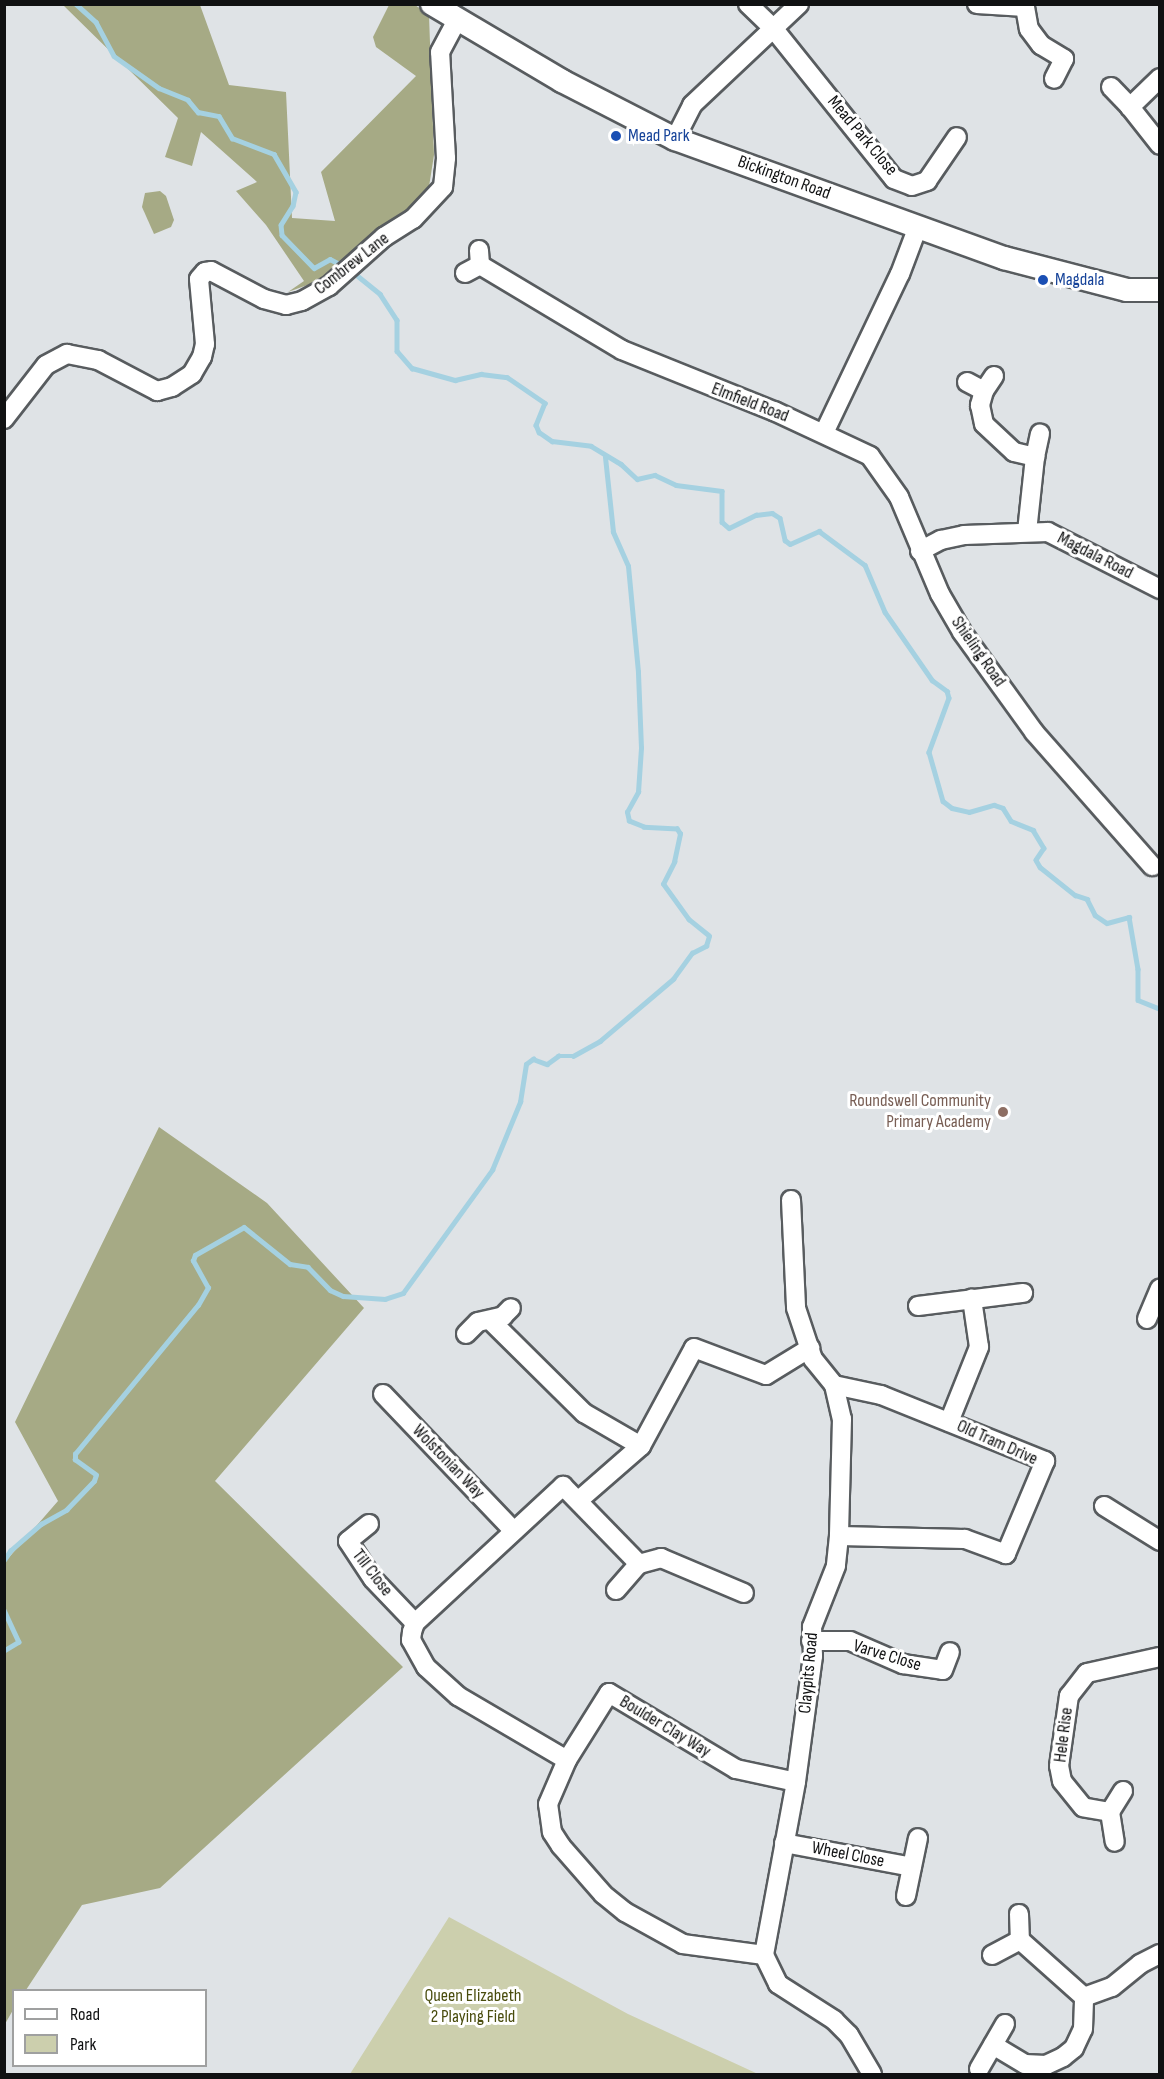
<!DOCTYPE html>
<style>
body{margin:0}
#map{position:relative;width:1164px;height:2079px;overflow:hidden;background:#dfe3e6;font-family:"Sofia Sans Condensed",sans-serif}
div>[style]{position:absolute}
[style*='--x']{left:calc(var(--x)*1px);top:calc(var(--y)*1px);width:calc(var(--w)*1px);rotate:calc(var(--a)*1deg)}
.green>*{inset:0;background:#cccfad}
.forest>*{inset:0;background:#a6aa85}
.stream>*{height:4.5px;margin:-2.25px;padding:0 2.25px;transform-origin:2.25px;border-radius:2.25px;background:#a5d1e1}
.roads{filter:drop-shadow(2px 0 #585c5f) drop-shadow(-2px 0 #585c5f) drop-shadow(0 2px #585c5f) drop-shadow(0 -2px #585c5f)}
.minor>*{height:18px;margin:-9px;padding:0 9px;transform-origin:9px;border-radius:9px;background:#fff}
.major>*{height:22px;margin:-11px;padding:0 11px;transform-origin:11px;border-radius:11px;background:#fff}
.dots>*{width:16px;height:16px;translate:-50% -50%;box-sizing:border-box;border:3px solid #fff;border-radius:50%}
span{translate:-50% -50%;white-space:nowrap;text-align:center;line-height:1.15;-webkit-text-stroke:6px #fff;paint-order:stroke}
.transit-label{font-size:18px;color:#164399}
.left{translate:0 -50%;text-align:left}
.street-label{font-size:18px;color:#101112}
.education-label{font-size:18px;color:#785e54}
.right{translate:-100% -50%;text-align:right}
.park-label{font-size:18px;color:#494c0d}
.frame{position:absolute;inset:0;border:6px solid #101112;pointer-events:none}
.legend{position:absolute;left:12px;top:1989px;width:195px;height:78px;box-sizing:border-box;background:#fff;border:2px solid #9fa0a0;margin:0;padding:8px 10px;list-style:none;font-size:18px;color:#101112}
.legend li{display:flex;align-items:center;gap:12px;height:30px}
.legend b{width:30px;border:2px solid #9fa0a0}
</style>
<div id="map">
<div class="green">
<div style="clip-path:polygon(449px 1917px,628px 2014px,758px 2074px,350px 2074px)"></div>
</div>
<div class="forest">
<div style="clip-path:polygon(63px 5px,200px 5px,229px 85px,286px 92px,292px 218px,335px 221px,321px 172px,416px 76px,376px 47px,373px 37px,389px 5px,415px 5px,429px 15px,434px 155px,428px 193px,324px 279px,288px 292px,304px 281px,266px 225px,236px 191px,257px 182px,201px 132px,192px 166px,165px 157px,178px 118px)"></div>
<div style="clip-path:polygon(160px 191px,166px 196px,174px 220px,171px 227px,154px 234px,142px 207px,145px 193px)"></div>
<div style="clip-path:polygon(159px 1127px,267px 1203px,364px 1308px,215px 1481px,403px 1667px,160px 1888px,82px 1905px,26px 1990px,14px 1990px,13px 2010px,5px 2024px,5px 1562px,58px 1501px,15px 1422px)"></div>
</div>
<div class="stream">
<div style="--x:76;--y:4;--w:27;--a:42"></div>
<div style="--x:96;--y:22;--w:38;--a:62"></div>
<div style="--x:114;--y:56;--w:55;--a:35.4"></div>
<div style="--x:159;--y:88;--w:31;--a:22"></div>
<div style="--x:188;--y:100;--w:16;--a:50"></div>
<div style="--x:198;--y:112;--w:21;--a:11"></div>
<div style="--x:219;--y:116;--w:26;--a:59"></div>
<div style="--x:232;--y:138;--w:45;--a:20.9"></div>
<div style="--x:274;--y:154;--w:44;--a:59.9"></div>
<div style="--x:296;--y:192;--w:14;--a:102"></div>
<div style="--x:293;--y:206;--w:22;--a:122"></div>
<div style="--x:281;--y:225;--w:10;--a:84"></div>
<div style="--x:282;--y:235;--w:46;--a:45.9"></div>
<div style="--x:314;--y:268;--w:18;--a:-29"></div>
<div style="--x:330;--y:259;--w:15;--a:28"></div>
<div style="--x:353;--y:272;--w:35;--a:39"></div>
<div style="--x:380;--y:294;--w:31;--a:57"></div>
<div style="--x:397;--y:320;--w:31;--a:90"></div>
<div style="--x:397;--y:351;--w:23;--a:49"></div>
<div style="--x:412;--y:368;--w:45;--a:15.6"></div>
<div style="--x:455;--y:380;--w:27;--a:-13"></div>
<div style="--x:481;--y:374;--w:26;--a:7"></div>
<div style="--x:507;--y:377;--w:46;--a:34.4"></div>
<div style="--x:545;--y:403;--w:24;--a:112"></div>
<div style="--x:536;--y:425;--w:8;--a:67"></div>
<div style="--x:539;--y:432;--w:16;--a:35"></div>
<div style="--x:552;--y:441;--w:39;--a:7"></div>
<div style="--x:591;--y:446;--w:35;--a:31"></div>
<div style="--x:621;--y:464;--w:22;--a:43"></div>
<div style="--x:637;--y:479;--w:18;--a:-13"></div>
<div style="--x:655;--y:475;--w:23;--a:25"></div>
<div style="--x:676;--y:485;--w:46;--a:7.4"></div>
<div style="--x:722;--y:491;--w:31;--a:90"></div>
<div style="--x:722;--y:522;--w:9;--a:41"></div>
<div style="--x:729;--y:528;--w:30;--a:-26"></div>
<div style="--x:756;--y:515;--w:16;--a:-7"></div>
<div style="--x:772;--y:513;--w:9;--a:32"></div>
<div style="--x:780;--y:518;--w:23;--a:77"></div>
<div style="--x:785;--y:540;--w:6;--a:39"></div>
<div style="--x:790;--y:544;--w:32;--a:-24"></div>
<div style="--x:819;--y:531;--w:57;--a:36.5"></div>
<div style="--x:865;--y:565;--w:51;--a:66.9"></div>
<div style="--x:885;--y:612;--w:83;--a:55.3"></div>
<div style="--x:932;--y:680;--w:19;--a:36"></div>
<div style="--x:947;--y:691;--w:7;--a:74"></div>
<div style="--x:949;--y:698;--w:58;--a:110.3"></div>
<div style="--x:929;--y:752;--w:51;--a:74.1"></div>
<div style="--x:943;--y:801;--w:11;--a:38"></div>
<div style="--x:952;--y:808;--w:17;--a:13"></div>
<div style="--x:969;--y:812;--w:26;--a:-16"></div>
<div style="--x:994;--y:805;--w:9;--a:18"></div>
<div style="--x:1003;--y:808;--w:15;--a:58"></div>
<div style="--x:1011;--y:821;--w:24;--a:22"></div>
<div style="--x:1033;--y:830;--w:21;--a:59"></div>
<div style="--x:1044;--y:848;--w:14;--a:124"></div>
<div style="--x:1036;--y:860;--w:8;--a:60"></div>
<div style="--x:1040;--y:867;--w:45;--a:38.7"></div>
<div style="--x:1075;--y:895;--w:13;--a:18"></div>
<div style="--x:1087;--y:899;--w:18;--a:63"></div>
<div style="--x:1095;--y:915;--w:14;--a:34"></div>
<div style="--x:1107;--y:923;--w:23;--a:-15"></div>
<div style="--x:1129;--y:917;--w:53;--a:80.2"></div>
<div style="--x:1138;--y:969;--w:31;--a:90"></div>
<div style="--x:1138;--y:1000;--w:24;--a:22"></div>
<div style="--x:4;--y:1560;--w:11;--a:-56"></div>
<div style="--x:10;--y:1551;--w:41;--a:-41.1"></div>
<div style="--x:41;--y:1524;--w:29;--a:-29"></div>
<div style="--x:66;--y:1510;--w:40;--a:-46"></div>
<div style="--x:94;--y:1481;--w:6;--a:-72"></div>
<div style="--x:96;--y:1475;--w:26;--a:-144"></div>
<div style="--x:75;--y:1460;--w:6;--a:-90"></div>
<div style="--x:75;--y:1454;--w:193;--a:-50.5"></div>
<div style="--x:198;--y:1305;--w:20;--a:-60"></div>
<div style="--x:208;--y:1288;--w:31;--a:-119"></div>
<div style="--x:193;--y:1261;--w:6;--a:-72"></div>
<div style="--x:195;--y:1255;--w:56;--a:-29.7"></div>
<div style="--x:244;--y:1227;--w:59;--a:38.8"></div>
<div style="--x:290;--y:1264;--w:18;--a:9"></div>
<div style="--x:308;--y:1267;--w:32;--a:46"></div>
<div style="--x:330;--y:1290;--w:14;--a:25"></div>
<div style="--x:343;--y:1296;--w:42;--a:4.1"></div>
<div style="--x:385;--y:1299;--w:19;--a:-18"></div>
<div style="--x:403;--y:1293;--w:152;--a:-54.1"></div>
<div style="--x:492;--y:1170;--w:74;--a:-67.6"></div>
<div style="--x:520;--y:1102;--w:38;--a:-81"></div>
<div style="--x:526;--y:1064;--w:9;--a:-36"></div>
<div style="--x:533;--y:1059;--w:15;--a:20"></div>
<div style="--x:547;--y:1064;--w:14;--a:-36"></div>
<div style="--x:558;--y:1056;--w:15;--a:0"></div>
<div style="--x:573;--y:1056;--w:31;--a:-29"></div>
<div style="--x:600;--y:1041;--w:96;--a:-40.3"></div>
<div style="--x:673;--y:979;--w:32;--a:-54"></div>
<div style="--x:692;--y:953;--w:16;--a:-27"></div>
<div style="--x:706;--y:946;--w:10;--a:-73"></div>
<div style="--x:709;--y:936;--w:26;--a:-141"></div>
<div style="--x:689;--y:920;--w:44;--a:-125.8"></div>
<div style="--x:663;--y:884;--w:25;--a:-63"></div>
<div style="--x:674;--y:862;--w:29;--a:-78"></div>
<div style="--x:680;--y:834;--w:6;--a:-121"></div>
<div style="--x:677;--y:829;--w:33;--a:-177"></div>
<div style="--x:644;--y:827;--w:16;--a:-158"></div>
<div style="--x:629;--y:821;--w:9;--a:-103"></div>
<div style="--x:627;--y:812;--w:23;--a:-61"></div>
<div style="--x:638;--y:792;--w:44;--a:-86.1"></div>
<div style="--x:641;--y:748;--w:76;--a:-92.3"></div>
<div style="--x:638;--y:672;--w:106;--a:-95.4"></div>
<div style="--x:628;--y:566;--w:37;--a:-114"></div>
<div style="--x:613;--y:532;--w:75;--a:-96.1"></div>
<div style="--x:4;--y:1610;--w:35;--a:65"></div>
<div style="--x:19;--y:1642;--w:17;--a:149"></div>
</div>
<div class="roads">
<div class="minor">
<div style="--x:748;--y:4;--w:35;--a:44"></div>
<div style="--x:773;--y:28;--w:193;--a:51.3"></div>
<div style="--x:894;--y:179;--w:19;--a:21"></div>
<div style="--x:912;--y:186;--w:16;--a:-18"></div>
<div style="--x:927;--y:181;--w:53;--a:-55.7"></div>
<div style="--x:977;--y:4;--w:48;--a:3.6"></div>
<div style="--x:1025;--y:7;--w:22;--a:80"></div>
<div style="--x:1029;--y:29;--w:20;--a:53"></div>
<div style="--x:1041;--y:45;--w:27;--a:31"></div>
<div style="--x:1064;--y:59;--w:22;--a:117"></div>
<div style="--x:1160;--y:78;--w:42;--a:136"></div>
<div style="--x:1130;--y:107;--w:48;--a:51.7"></div>
<div style="--x:1111;--y:87;--w:28;--a:46"></div>
<div style="--x:675;--y:139;--w:38;--a:-63"></div>
<div style="--x:692;--y:105;--w:147;--a:-43.3"></div>
<div style="--x:480;--y:265;--w:165;--a:30.9"></div>
<div style="--x:622;--y:350;--w:164;--a:21.9"></div>
<div style="--x:774;--y:411;--w:106;--a:25.1"></div>
<div style="--x:870;--y:456;--w:50;--a:54.7"></div>
<div style="--x:899;--y:497;--w:105;--a:67.1"></div>
<div style="--x:940;--y:594;--w:44;--a:59.9"></div>
<div style="--x:962;--y:632;--w:123;--a:54.2"></div>
<div style="--x:1034;--y:732;--w:179;--a:48.6"></div>
<div style="--x:465;--y:273;--w:17;--a:-28"></div>
<div style="--x:480;--y:265;--w:15;--a:-94"></div>
<div style="--x:994;--y:376;--w:18;--a:124"></div>
<div style="--x:984;--y:391;--w:15;--a:106"></div>
<div style="--x:980;--y:405;--w:19;--a:78"></div>
<div style="--x:984;--y:424;--w:41;--a:43"></div>
<div style="--x:1014;--y:452;--w:22;--a:13"></div>
<div style="--x:1035;--y:457;--w:75;--a:96.1"></div>
<div style="--x:967;--y:382;--w:19;--a:28"></div>
<div style="--x:4;--y:419;--w:68;--a:-52.1"></div>
<div style="--x:46;--y:365;--w:24;--a:-28"></div>
<div style="--x:67;--y:354;--w:32;--a:11"></div>
<div style="--x:98;--y:360;--w:67;--a:27.7"></div>
<div style="--x:157;--y:391;--w:16;--a:-15"></div>
<div style="--x:172;--y:387;--w:24;--a:-33"></div>
<div style="--x:192;--y:374;--w:20;--a:-60"></div>
<div style="--x:202;--y:357;--w:13;--a:-77"></div>
<div style="--x:205;--y:344;--w:65;--a:-95.3"></div>
<div style="--x:199;--y:279;--w:9;--a:-49"></div>
<div style="--x:205;--y:272;--w:6;--a:-9"></div>
<div style="--x:211;--y:271;--w:60;--a:27.8"></div>
<div style="--x:264;--y:299;--w:23;--a:15"></div>
<div style="--x:286;--y:305;--w:16;--a:-14"></div>
<div style="--x:302;--y:301;--w:31;--a:-29"></div>
<div style="--x:329;--y:286;--w:74;--a:-41.7"></div>
<div style="--x:384;--y:237;--w:34;--a:-32"></div>
<div style="--x:413;--y:219;--w:44;--a:-46.8"></div>
<div style="--x:443;--y:187;--w:29;--a:-84"></div>
<div style="--x:446;--y:158;--w:106;--a:-93.2"></div>
<div style="--x:440;--y:52;--w:36;--a:-62"></div>
<div style="--x:824;--y:433;--w:176;--a:-64.5"></div>
<div style="--x:900;--y:274;--w:48;--a:-69.3"></div>
<div style="--x:1035;--y:457;--w:24;--a:-78"></div>
<div style="--x:920;--y:551;--w:24;--a:-28"></div>
<div style="--x:941;--y:540;--w:24;--a:-12"></div>
<div style="--x:964;--y:535;--w:84;--a:-2"></div>
<div style="--x:1048;--y:532;--w:126;--a:27"></div>
<div style="--x:791;--y:1200;--w:108;--a:87.3"></div>
<div style="--x:796;--y:1308;--w:54;--a:71.6"></div>
<div style="--x:813;--y:1359;--w:33;--a:51"></div>
<div style="--x:834;--y:1385;--w:35;--a:77"></div>
<div style="--x:842;--y:1419;--w:117;--a:91.5"></div>
<div style="--x:839;--y:1536;--w:30;--a:96"></div>
<div style="--x:836;--y:1566;--w:66;--a:111.5"></div>
<div style="--x:812;--y:1627;--w:29;--a:88"></div>
<div style="--x:813;--y:1656;--w:127;--a:97.7"></div>
<div style="--x:796;--y:1782;--w:176;--a:100.5"></div>
<div style="--x:764;--y:1955;--w:32;--a:64"></div>
<div style="--x:778;--y:1984;--w:67;--a:32.7"></div>
<div style="--x:834;--y:2020;--w:21;--a:45"></div>
<div style="--x:849;--y:2035;--w:45;--a:59.5"></div>
<div style="--x:918;--y:1306;--w:106;--a:-7.1"></div>
<div style="--x:1147;--y:1319;--w:33;--a:-67"></div>
<div style="--x:491;--y:1321;--w:131;--a:44.7"></div>
<div style="--x:584;--y:1413;--w:66;--a:30.1"></div>
<div style="--x:466;--y:1334;--w:17;--a:-45"></div>
<div style="--x:478;--y:1322;--w:26;--a:-13"></div>
<div style="--x:503;--y:1316;--w:11;--a:-45"></div>
<div style="--x:834;--y:1385;--w:48;--a:12"></div>
<div style="--x:881;--y:1395;--w:177;--a:21.9"></div>
<div style="--x:1045;--y:1461;--w:101;--a:112.8"></div>
<div style="--x:1006;--y:1554;--w:44;--a:-159.9"></div>
<div style="--x:965;--y:1539;--w:126;--a:-178.6"></div>
<div style="--x:383;--y:1394;--w:188;--a:46.3"></div>
<div style="--x:949;--y:1422;--w:81;--a:-68.2"></div>
<div style="--x:979;--y:1347;--w:49;--a:-98.3"></div>
<div style="--x:579;--y:1500;--w:82;--a:-41.1"></div>
<div style="--x:641;--y:1446;--w:111;--a:-61.6"></div>
<div style="--x:694;--y:1348;--w:77;--a:20.6"></div>
<div style="--x:766;--y:1375;--w:52;--a:-31.5"></div>
<div style="--x:1104;--y:1506;--w:66;--a:32"></div>
<div style="--x:369;--y:1524;--w:27;--a:141"></div>
<div style="--x:348;--y:1541;--w:45;--a:56.7"></div>
<div style="--x:373;--y:1579;--w:61;--a:46.3"></div>
<div style="--x:616;--y:1590;--w:35;--a:-49"></div>
<div style="--x:639;--y:1564;--w:23;--a:-15"></div>
<div style="--x:661;--y:1558;--w:90;--a:22.9"></div>
<div style="--x:811;--y:1641;--w:39;--a:0"></div>
<div style="--x:850;--y:1641;--w:58;--a:23.5"></div>
<div style="--x:903;--y:1664;--w:40;--a:8.5"></div>
<div style="--x:943;--y:1670;--w:19;--a:-69"></div>
<div style="--x:567;--y:1760;--w:126;--a:-149.6"></div>
<div style="--x:458;--y:1696;--w:43;--a:-137.8"></div>
<div style="--x:426;--y:1667;--w:31;--a:-119"></div>
<div style="--x:411;--y:1640;--w:8;--a:-83"></div>
<div style="--x:412;--y:1632;--w:9;--a:-72"></div>
<div style="--x:415;--y:1623;--w:202;--a:-42.8"></div>
<div style="--x:563;--y:1486;--w:109;--a:45.7"></div>
<div style="--x:1123;--y:1791;--w:25;--a:122"></div>
<div style="--x:1110;--y:1812;--w:27;--a:-170"></div>
<div style="--x:1083;--y:1807;--w:33;--a:-129"></div>
<div style="--x:1062;--y:1781;--w:15;--a:-101"></div>
<div style="--x:1059;--y:1766;--w:71;--a:-81.9"></div>
<div style="--x:1069;--y:1696;--w:29;--a:-52"></div>
<div style="--x:1087;--y:1673;--w:75;--a:-12.4"></div>
<div style="--x:1110;--y:1812;--w:30;--a:81"></div>
<div style="--x:784;--y:1843;--w:130;--a:10.6"></div>
<div style="--x:906;--y:1896;--w:59;--a:-78.3"></div>
<div style="--x:1019;--y:1914;--w:26;--a:88"></div>
<div style="--x:1020;--y:1940;--w:86;--a:41.7"></div>
<div style="--x:764;--y:1955;--w:82;--a:-172.3"></div>
<div style="--x:683;--y:1944;--w:66;--a:-151.1"></div>
<div style="--x:625;--y:1912;--w:28;--a:-141"></div>
<div style="--x:603;--y:1894;--w:64;--a:-131.2"></div>
<div style="--x:561;--y:1846;--w:17;--a:-123"></div>
<div style="--x:552;--y:1832;--w:28;--a:-98"></div>
<div style="--x:548;--y:1804;--w:48;--a:-66.6"></div>
<div style="--x:567;--y:1760;--w:79;--a:-57.9"></div>
<div style="--x:609;--y:1693;--w:148;--a:30.9"></div>
<div style="--x:736;--y:1769;--w:61;--a:12.2"></div>
<div style="--x:992;--y:1955;--w:32;--a:-28"></div>
<div style="--x:993;--y:2045;--w:37;--a:31"></div>
<div style="--x:1025;--y:2064;--w:21;--a:3"></div>
<div style="--x:1046;--y:2065;--w:19;--a:-25"></div>
<div style="--x:1063;--y:2057;--w:14;--a:-39"></div>
<div style="--x:1074;--y:2048;--w:21;--a:-65"></div>
<div style="--x:1083;--y:2029;--w:32;--a:-88"></div>
<div style="--x:1084;--y:1997;--w:30;--a:-20"></div>
<div style="--x:1112;--y:1987;--w:36;--a:-39"></div>
<div style="--x:1140;--y:1964;--w:22;--a:-27"></div>
<div style="--x:979;--y:2069;--w:52;--a:-60"></div>
</div>
<div class="major">
<div style="--x:432;--y:4;--w:151;--a:30.6"></div>
<div style="--x:562;--y:81;--w:127;--a:27.2"></div>
<div style="--x:675;--y:139;--w:350;--a:19.9"></div>
<div style="--x:1004;--y:258;--w:127;--a:14.6"></div>
<div style="--x:1127;--y:290;--w:33;--a:0"></div>
</div>
</div>
<div class="dots">
<div style="left:616px;top:136px;background:#1a4fb4"></div>
<div style="left:1043px;top:280px;background:#1a4fb4"></div>
<div style="left:1003px;top:1112px;background:#8d6e63"></div>
</div>
<div class="transit-label">
<span class="left" style="left:628px;top:136px">Mead Park</span>
<span class="left" style="left:1055px;top:280px">Magdala</span>
</div>
<div class="street-label">
<span style="left:862px;top:136px;rotate:50deg">Mead Park Close</span>
<span style="left:784px;top:178px;rotate:20deg">Bickington Road</span>
<span style="left:352px;top:264px;rotate:-38deg">Combrew Lane</span>
<span style="left:750px;top:403px;rotate:21deg">Elmfield Road</span>
<span style="left:1095px;top:556px;rotate:27deg">Magdala Road</span>
<span style="left:978px;top:652px;rotate:55deg">Shieling Road</span>
<span style="left:997px;top:1443px;rotate:24deg">Old Tram Drive</span>
<span style="left:448px;top:1462px;rotate:46deg">Wolstonian Way</span>
<span style="left:372px;top:1573px;rotate:52deg">Till Close</span>
<span style="left:887px;top:1656px;rotate:17deg">Varve Close</span>
<span style="left:809px;top:1673px;rotate:-85deg">Claypits Road</span>
<span style="left:665px;top:1727px;rotate:31deg">Boulder Clay Way</span>
<span style="left:1064px;top:1735px;rotate:-83deg">Hele Rise</span>
<span style="left:848px;top:1855px;rotate:11deg">Wheel Close</span>
</div>
<div class="education-label">
<span class="right" style="left:991px;top:1112px">Roundswell Community<br>Primary Academy</span>
</div>
<div class="park-label">
<span style="left:473px;top:2007px">Queen Elizabeth<br>2 Playing Field</span>
</div>
<div class="frame"></div>
<ul class="legend">
<li><b style="height:8px;background:#fff"></b>Road</li>
<li><b style="height:16px;background:#cccfad"></b>Park</li>
</ul>
</div>
